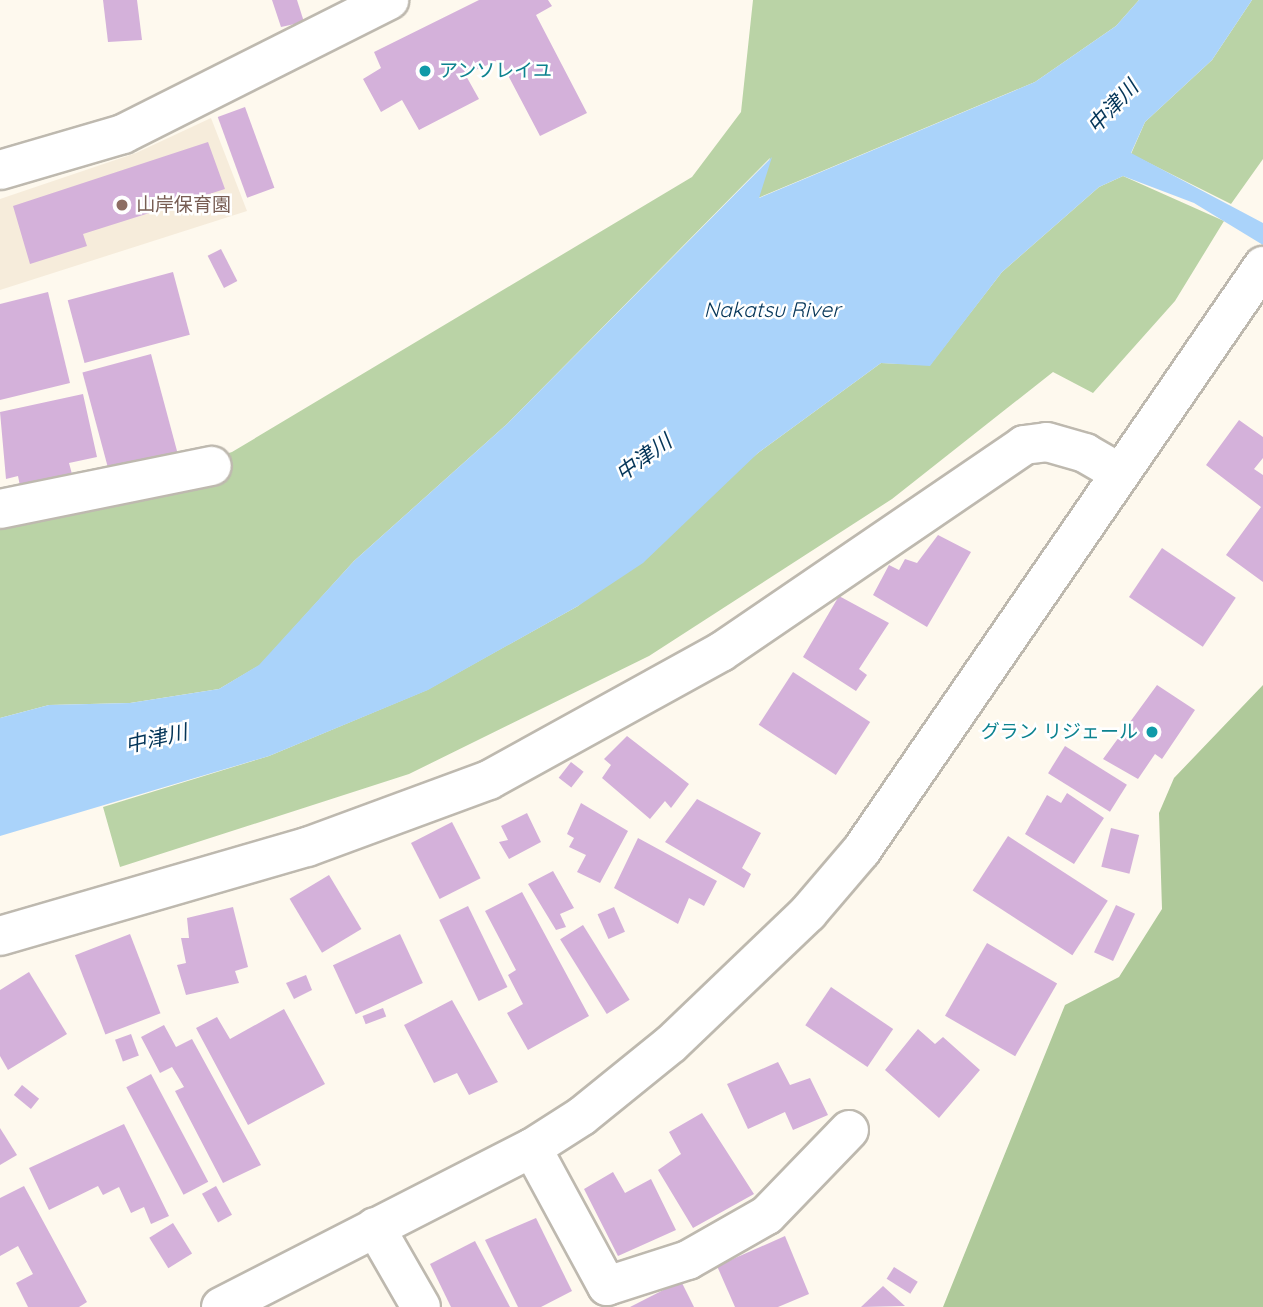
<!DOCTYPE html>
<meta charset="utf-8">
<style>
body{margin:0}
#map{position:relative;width:1263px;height:1307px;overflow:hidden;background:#fef9ee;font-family:Quicksand,"Noto Sans JP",sans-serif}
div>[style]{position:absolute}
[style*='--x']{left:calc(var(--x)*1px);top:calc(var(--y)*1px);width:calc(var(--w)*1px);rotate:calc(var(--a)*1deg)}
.built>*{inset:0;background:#f6ecdb}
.green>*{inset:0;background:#bad3a6}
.forest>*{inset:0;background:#afc99a}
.water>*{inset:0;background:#aad3fa}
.building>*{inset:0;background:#d4b1da;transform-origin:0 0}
.roads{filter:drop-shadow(2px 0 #beb9af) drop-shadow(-2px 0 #beb9af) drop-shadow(0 2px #beb9af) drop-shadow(0 -2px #beb9af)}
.minor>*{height:38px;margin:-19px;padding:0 19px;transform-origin:19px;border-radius:19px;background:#fff}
.tertiary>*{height:38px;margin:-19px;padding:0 19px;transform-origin:19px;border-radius:19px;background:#fff}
.dots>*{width:19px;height:19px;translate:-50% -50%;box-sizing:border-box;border:4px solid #fff;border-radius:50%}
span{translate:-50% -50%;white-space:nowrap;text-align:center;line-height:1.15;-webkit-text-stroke:5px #fff;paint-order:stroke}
.culture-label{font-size:19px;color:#0d838f}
.left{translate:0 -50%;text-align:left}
.right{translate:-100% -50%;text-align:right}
.education-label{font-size:19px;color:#785e54}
.water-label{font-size:21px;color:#043558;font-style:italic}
</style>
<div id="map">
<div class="built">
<div style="clip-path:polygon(211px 118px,247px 211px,0 290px,0 199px,136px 153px)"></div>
</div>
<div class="green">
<div style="clip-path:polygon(753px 0,1139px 0,1116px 26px,1035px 82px,758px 198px,770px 158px,507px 424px,354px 561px,260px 665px,219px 689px,130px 703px,49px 705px,0 718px,0 528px,232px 452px,692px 177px,741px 112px)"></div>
<div style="clip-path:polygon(1252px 0,1263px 0,1263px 159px,1231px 204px,1131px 154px,1145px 122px,1212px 60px)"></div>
<div style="clip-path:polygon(1123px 176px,1224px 221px,1175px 301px,1093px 393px,1053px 372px,892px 499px,649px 656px,409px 774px,120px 867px,103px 807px,269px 756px,427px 690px,578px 606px,758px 453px,881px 363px,930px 365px,1002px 272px,1099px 187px)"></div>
</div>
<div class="forest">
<div style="clip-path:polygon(1263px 685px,1263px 1307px,943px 1307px,1065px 1005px,1119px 977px,1162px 909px,1159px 813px,1174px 778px)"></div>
</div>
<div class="water">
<div style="clip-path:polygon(1139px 0,1252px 0,1212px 60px,1145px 122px,1131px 153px,1263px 223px,1263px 245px,1194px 203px,1123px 176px,1099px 187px,1002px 272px,930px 366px,881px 363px,758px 453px,643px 563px,578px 606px,428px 690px,269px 756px,0 836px,0 718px,49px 705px,130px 703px,219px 689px,259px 665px,354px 561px,507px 424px,772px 157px,759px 198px,1035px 82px,1116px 26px)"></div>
</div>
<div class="building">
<div style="clip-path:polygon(103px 0,137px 0,142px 40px,108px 42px)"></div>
<div style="clip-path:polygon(272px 0,297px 0,304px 22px,281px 27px)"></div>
<div style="clip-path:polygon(479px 0,548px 0,552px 6px,536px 15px,587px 113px,540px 136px,500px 60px,465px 74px,479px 99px,419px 130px,402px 100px,381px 112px,363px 79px,381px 68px,374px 52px)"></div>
<div style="left:245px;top:107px;width:86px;height:29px;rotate:70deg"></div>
<div style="clip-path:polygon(208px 142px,225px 189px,83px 234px,87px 246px,30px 264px,13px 206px)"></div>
<div style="left:221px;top:249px;width:36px;height:15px;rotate:63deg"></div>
<div style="left:173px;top:272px;width:65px;height:109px;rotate:75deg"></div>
<div style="clip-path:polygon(48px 292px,70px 383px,0 400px,0 304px)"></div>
<div style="left:151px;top:354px;width:114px;height:71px;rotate:75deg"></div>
<div style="clip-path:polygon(83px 394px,97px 457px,69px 463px,72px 474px,20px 486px,18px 476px,6px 479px,0 412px)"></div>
<div style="clip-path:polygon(1239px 420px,1263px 437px,1263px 458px,1254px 469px,1263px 475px,1263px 582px,1226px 555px,1261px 507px,1206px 465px)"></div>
<div style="clip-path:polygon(938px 535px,971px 552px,927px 627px,873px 595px,889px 565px,899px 570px,905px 559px,917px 563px)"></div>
<div style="left:1162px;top:548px;width:89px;height:59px;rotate:34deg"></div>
<div style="clip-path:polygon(839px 596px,889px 623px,859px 669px,867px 675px,856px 691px,803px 657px)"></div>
<div style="left:793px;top:672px;width:92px;height:63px;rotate:33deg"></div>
<div style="clip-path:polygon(1157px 685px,1195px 710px,1162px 759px,1155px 754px,1138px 779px,1103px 759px)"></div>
<div style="clip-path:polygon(627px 736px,689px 784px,671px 808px,665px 801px,650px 819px,602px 778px,611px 765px,604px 759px)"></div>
<div style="left:1065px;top:746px;width:73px;height:32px;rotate:32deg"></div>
<div style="left:571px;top:762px;width:16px;height:20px;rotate:38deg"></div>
<div style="clip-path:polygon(1067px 793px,1104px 818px,1074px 864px,1025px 834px,1047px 795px,1061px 803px)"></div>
<div style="clip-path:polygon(697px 799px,761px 833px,742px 868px,751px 874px,744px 888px,665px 842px)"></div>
<div style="clip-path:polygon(581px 803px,628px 831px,600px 883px,577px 872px,586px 855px,569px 847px,574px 838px,567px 834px)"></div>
<div style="clip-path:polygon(527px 813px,541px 842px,509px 859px,499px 842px,508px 840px,501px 826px)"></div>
<div style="left:452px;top:822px;width:63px;height:46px;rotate:63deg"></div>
<div style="left:1111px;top:828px;width:29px;height:40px;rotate:14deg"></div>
<div style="left:1008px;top:836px;width:119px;height:65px;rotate:33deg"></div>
<div style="clip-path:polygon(638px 838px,717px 881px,704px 906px,689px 898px,678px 924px,614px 888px)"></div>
<div style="clip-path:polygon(553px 871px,574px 908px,560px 914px,566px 927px,556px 930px,528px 884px)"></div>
<div style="left:329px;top:875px;width:63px;height:46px;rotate:59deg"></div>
<div style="clip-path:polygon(522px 892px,589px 1016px,528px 1050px,507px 1013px,523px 1004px,508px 975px,516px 970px,485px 911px)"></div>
<div style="left:1116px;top:905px;width:21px;height:52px;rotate:25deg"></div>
<div style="left:468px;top:906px;width:90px;height:32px;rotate:64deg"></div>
<div style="clip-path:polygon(233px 907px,248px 967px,235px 971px,239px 983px,186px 995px,177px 965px,186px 963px,181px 938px,189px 938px,187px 918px)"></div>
<div style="left:614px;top:907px;width:27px;height:18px;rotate:66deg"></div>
<div style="left:583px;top:925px;width:88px;height:27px;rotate:58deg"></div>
<div style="left:130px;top:934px;width:85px;height:59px;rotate:69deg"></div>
<div style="left:400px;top:934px;width:54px;height:74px;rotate:65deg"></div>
<div style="left:987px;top:943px;width:81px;height:84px;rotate:30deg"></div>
<div style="clip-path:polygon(29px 972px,67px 1034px,8px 1070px,0 1056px,0 990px)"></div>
<div style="clip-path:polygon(306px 975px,312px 990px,294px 999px,286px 983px)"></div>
<div style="left:831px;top:987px;width:75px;height:46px;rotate:34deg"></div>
<div style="clip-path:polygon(452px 1000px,498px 1082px,469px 1095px,457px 1073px,434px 1083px,404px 1025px)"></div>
<div style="left:383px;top:1008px;width:9px;height:22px;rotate:69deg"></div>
<div style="clip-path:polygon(284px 1009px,325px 1084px,248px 1125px,196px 1028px,217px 1017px,230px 1039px)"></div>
<div style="clip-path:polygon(164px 1025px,176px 1047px,192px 1039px,261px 1165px,223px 1183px,175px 1091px,184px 1087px,172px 1067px,160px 1073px,141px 1037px)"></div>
<div style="clip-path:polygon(918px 1029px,935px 1044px,943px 1037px,980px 1070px,939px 1118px,885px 1070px)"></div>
<div style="left:131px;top:1034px;width:23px;height:17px;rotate:70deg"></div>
<div style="clip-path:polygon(778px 1062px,790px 1085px,810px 1078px,828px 1115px,793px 1130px,785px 1112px,748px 1129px,727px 1084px)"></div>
<div style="left:151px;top:1074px;width:122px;height:28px;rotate:62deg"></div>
<div style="left:22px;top:1085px;width:22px;height:13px;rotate:39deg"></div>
<div style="clip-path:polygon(702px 1113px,754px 1194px,693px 1228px,658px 1170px,681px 1154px,669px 1132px)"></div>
<div style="clip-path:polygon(124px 1124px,169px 1216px,151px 1224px,144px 1207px,131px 1213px,119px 1187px,103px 1195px,98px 1186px,49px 1210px,29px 1168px)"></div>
<div style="clip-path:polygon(0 1128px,17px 1155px,0 1165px)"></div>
<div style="clip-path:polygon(613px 1172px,625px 1193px,651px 1179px,676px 1230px,618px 1256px,584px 1189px)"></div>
<div style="clip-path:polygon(24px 1186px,87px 1302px,79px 1307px,28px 1307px,16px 1283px,33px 1274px,18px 1246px,0 1256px,0 1198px)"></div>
<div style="left:216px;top:1186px;width:33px;height:16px;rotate:61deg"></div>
<div style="clip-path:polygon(536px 1218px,572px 1291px,541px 1307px,518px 1307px,485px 1240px)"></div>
<div style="left:173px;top:1223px;width:36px;height:28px;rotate:58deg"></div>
<div style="clip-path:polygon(785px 1236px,809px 1294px,778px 1307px,735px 1307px,717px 1266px)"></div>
<div style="clip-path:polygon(475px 1241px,510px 1307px,451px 1307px,430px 1264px)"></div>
<div style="left:894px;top:1267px;width:28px;height:14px;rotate:32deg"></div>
<div style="clip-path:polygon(681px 1281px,694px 1307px,630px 1307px)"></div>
<div style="clip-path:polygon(883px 1286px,905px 1306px,861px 1307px)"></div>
</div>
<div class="roads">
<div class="minor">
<div style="--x:0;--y:170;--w:128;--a:-16.3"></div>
<div style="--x:123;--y:134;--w:298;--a:-26.7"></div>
<div style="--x:0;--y:509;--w:216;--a:-11.5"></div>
<div style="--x:0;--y:936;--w:320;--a:-16.2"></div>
<div style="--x:307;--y:847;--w:194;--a:-20.2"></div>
<div style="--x:489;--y:780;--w:265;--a:-28.9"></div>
<div style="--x:721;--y:652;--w:367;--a:-34.3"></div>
<div style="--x:1024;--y:445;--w:23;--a:-7"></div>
<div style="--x:1047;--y:442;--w:40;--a:16"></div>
<div style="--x:1085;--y:453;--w:39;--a:30"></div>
<div style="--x:532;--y:1148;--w:157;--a:61.5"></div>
<div style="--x:607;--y:1286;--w:85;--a:-17.8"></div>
<div style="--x:688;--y:1260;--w:91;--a:-29.7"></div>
<div style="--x:767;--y:1215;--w:118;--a:-46"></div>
<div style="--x:375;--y:1227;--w:92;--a:60.1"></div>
</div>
<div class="tertiary">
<div style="--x:221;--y:1307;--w:349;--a:-27.1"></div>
<div style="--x:532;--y:1148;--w:59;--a:-32.6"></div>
<div style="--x:582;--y:1116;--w:114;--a:-39"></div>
<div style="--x:671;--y:1044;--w:190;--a:-43.7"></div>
<div style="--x:808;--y:913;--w:82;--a:-49.5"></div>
<div style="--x:861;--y:851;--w:710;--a:-55.5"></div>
</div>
</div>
<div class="dots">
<div style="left:425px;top:71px;background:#0f9aa8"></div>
<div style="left:122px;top:205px;background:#8d6e63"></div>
<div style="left:1152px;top:732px;background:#0f9aa8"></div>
</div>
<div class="culture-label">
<span class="left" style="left:439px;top:71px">アンソレイユ</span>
<span class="right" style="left:1138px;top:732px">グラン リジェール</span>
</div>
<div class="education-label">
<span class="left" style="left:136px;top:205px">山岸保育園</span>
</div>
<div class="water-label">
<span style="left:1112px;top:106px;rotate:-47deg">中津川</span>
<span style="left:772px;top:309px">Nakatsu River</span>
<span style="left:643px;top:457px;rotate:-36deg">中津川</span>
<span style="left:156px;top:738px;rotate:-13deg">中津川</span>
</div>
</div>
